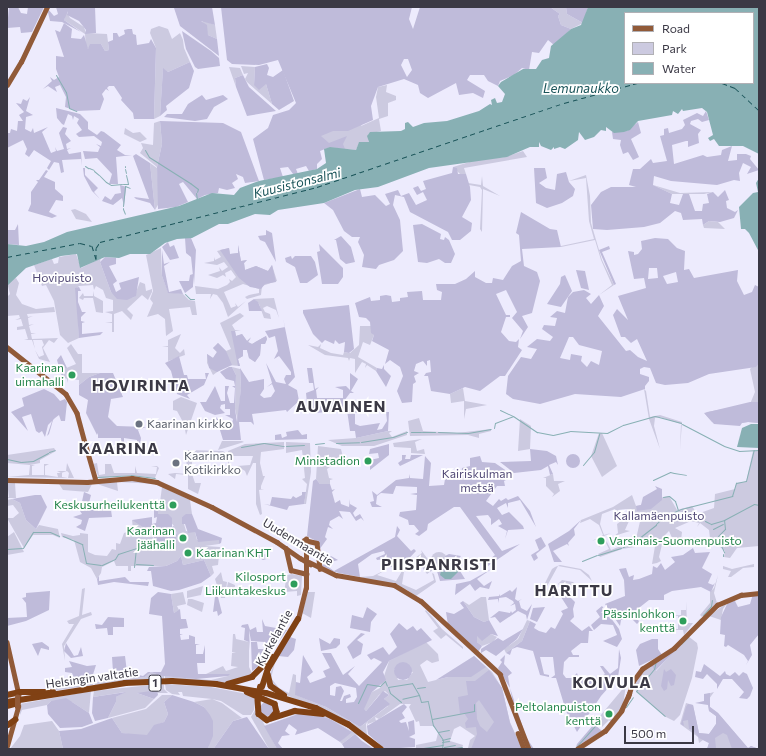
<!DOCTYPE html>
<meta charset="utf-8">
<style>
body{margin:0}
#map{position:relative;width:766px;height:756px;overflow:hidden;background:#edebfd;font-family:Commissioner,sans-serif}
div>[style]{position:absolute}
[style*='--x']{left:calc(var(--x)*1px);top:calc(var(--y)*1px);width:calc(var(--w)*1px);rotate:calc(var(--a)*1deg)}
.green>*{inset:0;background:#cccae0}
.round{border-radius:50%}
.forest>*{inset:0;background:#bfbbda}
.water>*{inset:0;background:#88b0b4}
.stream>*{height:1px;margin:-0.5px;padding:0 0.5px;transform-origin:0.5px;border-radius:0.5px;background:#88b0b4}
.ferry>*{height:1px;margin-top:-0.5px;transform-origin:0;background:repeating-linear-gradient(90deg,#195358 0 5px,transparent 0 9px)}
.major>*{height:4.5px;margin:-2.25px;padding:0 2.25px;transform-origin:2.25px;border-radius:2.25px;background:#915a38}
.highway>*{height:5.5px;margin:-2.75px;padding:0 2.75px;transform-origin:2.75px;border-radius:2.75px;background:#804114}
.major-bridge>*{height:4.5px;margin:-2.25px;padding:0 2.25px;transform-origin:2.25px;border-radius:2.25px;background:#915a38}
.highway-bridge>*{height:5.5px;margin:-2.75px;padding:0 2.75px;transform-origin:2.75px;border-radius:2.75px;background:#804114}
.dots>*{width:11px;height:11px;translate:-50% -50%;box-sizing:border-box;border:2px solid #fff;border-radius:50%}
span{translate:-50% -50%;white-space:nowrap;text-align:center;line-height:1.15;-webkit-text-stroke:3.5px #fff;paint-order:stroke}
.shield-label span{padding:1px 3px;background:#fff;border:1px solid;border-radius:3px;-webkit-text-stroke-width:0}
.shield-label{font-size:11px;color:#3b3945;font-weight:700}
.park-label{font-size:12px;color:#524a77}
.leisure-label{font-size:12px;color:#27864d}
.right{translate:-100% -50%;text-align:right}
.left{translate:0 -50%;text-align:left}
.worship-label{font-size:12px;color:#5b616d}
.street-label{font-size:12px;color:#3b3945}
.water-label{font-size:13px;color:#195358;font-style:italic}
.district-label{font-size:16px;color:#3b3945;font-weight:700;letter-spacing:1px}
.frame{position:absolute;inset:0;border:8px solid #3b3945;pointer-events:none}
.legend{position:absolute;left:624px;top:12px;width:130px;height:72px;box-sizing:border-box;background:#fff;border:1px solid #b1b0b5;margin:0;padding:5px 7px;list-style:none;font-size:12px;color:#3b3945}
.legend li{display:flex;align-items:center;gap:8px;height:20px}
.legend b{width:20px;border:1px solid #b1b0b5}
.scale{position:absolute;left:624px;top:726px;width:70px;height:18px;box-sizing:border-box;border:2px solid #3b3945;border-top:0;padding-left:5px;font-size:12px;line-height:14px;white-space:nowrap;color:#3b3945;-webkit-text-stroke:3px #fff;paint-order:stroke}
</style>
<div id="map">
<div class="green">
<div style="clip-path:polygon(550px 7px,566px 7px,567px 14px,583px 23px,571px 29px,561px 25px,558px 16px,560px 14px)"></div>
<div style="clip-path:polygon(66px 11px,70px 18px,84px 27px,86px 33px,107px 34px,109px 50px,105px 51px,101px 44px,90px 44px,90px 49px,86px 48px,85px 34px,64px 20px)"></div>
<div style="clip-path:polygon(202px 20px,215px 25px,217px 39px,208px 35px)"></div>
<div style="clip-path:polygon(159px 26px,168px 29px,172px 39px,180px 33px,177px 26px,183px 40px,184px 48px,190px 62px,168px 72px,163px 69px,160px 116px,154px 119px,156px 48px,150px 33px,151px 29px)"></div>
<div style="clip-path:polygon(241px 66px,255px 67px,254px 85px,266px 84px,272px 104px,247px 82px,245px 79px,248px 73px,244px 74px)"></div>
<div style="clip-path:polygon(229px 67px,240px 68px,243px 75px,235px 78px,236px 87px)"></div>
<div style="clip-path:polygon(387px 85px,386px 92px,396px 96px,396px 100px,388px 103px,388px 116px,379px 119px,381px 131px,368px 134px,369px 143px,359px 143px,356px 150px,325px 148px,314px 121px,372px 98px,361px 126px,379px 118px,376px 97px,378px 87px)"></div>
<div style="clip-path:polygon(160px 121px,162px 144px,157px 167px,140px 153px,143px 148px,141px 143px,153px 145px,154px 123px)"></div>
<div style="clip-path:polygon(125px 128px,133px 133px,140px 132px,147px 139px,140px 142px,124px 134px)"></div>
<div style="clip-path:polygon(523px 151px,527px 157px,464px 168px,466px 174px,461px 175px,453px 167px,476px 160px,505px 157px)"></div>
<div style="clip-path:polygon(150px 163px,157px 168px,158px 179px,159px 203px,155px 210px)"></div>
<div style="clip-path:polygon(586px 175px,590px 196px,591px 223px,602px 260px,614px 285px,599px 295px,612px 285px,601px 260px,595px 240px,561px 247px,561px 277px,561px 246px,594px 239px,589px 221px,586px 178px,569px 181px)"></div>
<div style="clip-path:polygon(482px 176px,483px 186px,500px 196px,483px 189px,482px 232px,480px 229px,482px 190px,480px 187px,469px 185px,468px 183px,481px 185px)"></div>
<div style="clip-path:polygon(653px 185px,680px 193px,713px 192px,704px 194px,672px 194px)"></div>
<div style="clip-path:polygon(75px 209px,86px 214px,92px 222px,76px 219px,71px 210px)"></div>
<div style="clip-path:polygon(709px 221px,718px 222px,725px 229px,704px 228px,703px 225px)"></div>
<div style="clip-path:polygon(238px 245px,241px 261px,247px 260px,244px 263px,245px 270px,256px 266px,268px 271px,272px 265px,277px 281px,262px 286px,261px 295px,247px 299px,245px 297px,249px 295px,259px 293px,259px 289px,243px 284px,224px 292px,231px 308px,236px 306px,235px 303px,238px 307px,246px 301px,228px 317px,223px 303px,217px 295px,213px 294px,210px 299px,211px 294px,196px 294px,195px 286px,218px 289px,227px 285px,230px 282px,229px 279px,232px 281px,236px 277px,231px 270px,225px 273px,226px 277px,223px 275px,217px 278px,208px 275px,220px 271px,219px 267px,222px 271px,228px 267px,224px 262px,217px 265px,204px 263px,214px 261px,214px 257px,215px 260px,221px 257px,217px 251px,229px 248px,230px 254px,238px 253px)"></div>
<div style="clip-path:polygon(161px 248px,162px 276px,168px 292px,183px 294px,189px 300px,195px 301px,197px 315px,192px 315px,190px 307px,169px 309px,173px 331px,166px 336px,165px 319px,158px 314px,147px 317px,153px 303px,150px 299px,153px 291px,146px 255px)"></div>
<div style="clip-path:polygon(76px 254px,81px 268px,101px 258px,100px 262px,111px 292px,121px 299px,134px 297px,140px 282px,145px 284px,146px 291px,152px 289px,152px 292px,148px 300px,142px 295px,127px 309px,133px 315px,131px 320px,122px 311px,114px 314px,114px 332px,112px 332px,112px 323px,105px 323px,112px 322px,112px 314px,105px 312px,113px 311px,113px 300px,106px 298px,103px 290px,96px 286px,94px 290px,93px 285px,79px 286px,77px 288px,79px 338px,68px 343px,60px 335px,54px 301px,46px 285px,42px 286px,34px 265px,52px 259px,54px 264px,58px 263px,59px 257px)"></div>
<div style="clip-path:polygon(16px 278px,19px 283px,16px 295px,22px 304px,36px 309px,54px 307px,55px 312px,27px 314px,28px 317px,33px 316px,28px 318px,29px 325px,34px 324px,29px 326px,31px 333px,36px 333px,31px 334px,32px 339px,58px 338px,54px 343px,49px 340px,43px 348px,50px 362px,39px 359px,35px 350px,39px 357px,44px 355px,42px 347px,44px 345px,42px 340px,33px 340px,35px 349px,32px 340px,24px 340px,28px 339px,25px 329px,17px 330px,17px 327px,23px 326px,21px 319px,15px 320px,20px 318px,19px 315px,7px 316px,7px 297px,10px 294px,7px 282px)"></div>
<div style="clip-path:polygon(93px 291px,94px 296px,103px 301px,103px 313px,96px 312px,93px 298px,84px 298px,83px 300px,79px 298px,83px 293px,84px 296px,93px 296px)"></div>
<div style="clip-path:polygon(274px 298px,279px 318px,276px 310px,267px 306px,263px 308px,265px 312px,270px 314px,271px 319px,264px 318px,259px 304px,254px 299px)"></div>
<div style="clip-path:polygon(240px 313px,244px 316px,232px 325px,235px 330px,241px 330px,235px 331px,236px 336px,242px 334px,247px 341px,251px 337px,248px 342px,252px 344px,266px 336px,267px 339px,265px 344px,261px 344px,260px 355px,255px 362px,249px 358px,247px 350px,243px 350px,243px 356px,238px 359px,240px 366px,227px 365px,213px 375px,207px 363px,207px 354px,213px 358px,217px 352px,213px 348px,218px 343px,226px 351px,231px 349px,220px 323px)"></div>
<div style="clip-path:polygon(360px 326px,371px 326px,374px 335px,370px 345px,363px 342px,358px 357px,377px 368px,376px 371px,367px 365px,365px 368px,366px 364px,362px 362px,355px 373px,355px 359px,350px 358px,349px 361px,348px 358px,325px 355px,308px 345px,318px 347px,321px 344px,320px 348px,331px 353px,343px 355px,344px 352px,350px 353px,359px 345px)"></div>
<div style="clip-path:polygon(181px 334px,175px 348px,180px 353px,184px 349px,185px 355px,168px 361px,168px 347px,162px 346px,168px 346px,168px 340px)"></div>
<div style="clip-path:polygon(71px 344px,78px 354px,82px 354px,82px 373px,100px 373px,89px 377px,79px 385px,79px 380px,68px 379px,67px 383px,67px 379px,63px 377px,64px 369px,76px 364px,67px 348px)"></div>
<div style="clip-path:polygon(759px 360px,759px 423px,748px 422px,729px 425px,712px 422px,705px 414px,707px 412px,750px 404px,755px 392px,750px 369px)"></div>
<div style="clip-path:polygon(232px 367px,240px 369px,241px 388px,238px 422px,235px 409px,236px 375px)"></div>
<div style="clip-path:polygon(463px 388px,465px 401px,487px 405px,466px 409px,464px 419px,464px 401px,451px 403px,450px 394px)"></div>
<div style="clip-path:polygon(644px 389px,646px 391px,650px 417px,660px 415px,682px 422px,680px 450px,681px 424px,660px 417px,655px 418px,654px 426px,660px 449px,649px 419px)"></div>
<div style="clip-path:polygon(181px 397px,197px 403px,186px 435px,184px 424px,177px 411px,173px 410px,173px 401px)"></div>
<div style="clip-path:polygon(419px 418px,423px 431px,457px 433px,491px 429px,491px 431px,479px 434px,479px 438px,468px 435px,410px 436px,408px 421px)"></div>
<div style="clip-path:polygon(520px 419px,531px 426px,530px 449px,518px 451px)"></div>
<div style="clip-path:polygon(388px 431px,392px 431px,389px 433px,392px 437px,407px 431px,407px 435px,374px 446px,342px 446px,328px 440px,356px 438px)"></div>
<div style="clip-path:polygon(599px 433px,602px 433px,617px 466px,602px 477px,591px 456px)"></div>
<div style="clip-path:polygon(422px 439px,415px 442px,417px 451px,424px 449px,425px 454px,411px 453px,411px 448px,394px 447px,393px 443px)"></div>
<div style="clip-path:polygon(222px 441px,242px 441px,244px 442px,218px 450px)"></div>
<div style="clip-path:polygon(284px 442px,284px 449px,261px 452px,260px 463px,263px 476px,265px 476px,261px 486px,261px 489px,264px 489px,259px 490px,262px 514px,260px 515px,256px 504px,256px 463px,253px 463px,247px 476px,245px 471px,237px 466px,250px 465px,253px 456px,230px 456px,228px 467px,228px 451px,245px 444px)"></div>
<div style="clip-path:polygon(286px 442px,310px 443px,311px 472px,306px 504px,304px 504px,307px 484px,302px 479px,305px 478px,302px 450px,286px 453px)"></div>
<div style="clip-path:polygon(318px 446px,341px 449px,343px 457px,332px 460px,333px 466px,331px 461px,325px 462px,327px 467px,330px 467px,327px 469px,329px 478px,333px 479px,330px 480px,330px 484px,320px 484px,316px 479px)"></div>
<div style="clip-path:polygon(54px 448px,56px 451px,40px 460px,40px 463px,30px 465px,7px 463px,7px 455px)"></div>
<div style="clip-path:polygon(186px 450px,223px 451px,226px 453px,226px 458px,224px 459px,222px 459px,225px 458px,224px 454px,196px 455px,196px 460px,199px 461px,192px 462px,192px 474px,195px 483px,201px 483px,198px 494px,188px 489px,188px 475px,176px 474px,175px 479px,168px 474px,175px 473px,187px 474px)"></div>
<div style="clip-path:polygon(evenodd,753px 451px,759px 451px,759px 546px,737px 548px,730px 558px,724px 557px,725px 551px,710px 539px,703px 544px,710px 539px,709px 530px,700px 523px,697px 527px,699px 523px,691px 521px,675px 528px,682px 532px,681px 541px,674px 542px,672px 545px,670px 544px,673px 540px,669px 531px,664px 536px,659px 557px,661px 561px,657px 563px,652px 564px,655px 546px,652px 541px,647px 544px,645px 539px,652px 538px,653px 541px,652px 537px,641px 540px,634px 545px,635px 547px,622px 549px,600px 557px,598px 554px,609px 549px,606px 543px,599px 547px,597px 539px,592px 541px,603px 535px,599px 525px,590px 519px,580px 523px,581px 520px,613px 507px,632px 495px,636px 506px,641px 505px,644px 501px,669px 496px,677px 510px,692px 506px,697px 514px,714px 508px,715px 494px,735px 489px,736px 483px,746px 482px,753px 451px,615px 509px,618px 515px,618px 510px,626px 509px,634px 510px,634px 516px,641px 517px,636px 539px,631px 542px,629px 539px,630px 542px,611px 550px,604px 536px,611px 533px,604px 535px,600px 524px,602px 514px,615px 509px)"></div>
<div style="clip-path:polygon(67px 463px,74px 478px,7px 477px,29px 475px,30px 465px,35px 465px,32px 466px,32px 475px,44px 475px,44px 464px,49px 464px,45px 466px,45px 475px,58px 477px,57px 473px,62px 473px,62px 477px,68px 478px,69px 473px,67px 471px,61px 473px,57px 471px,66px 471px)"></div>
<div style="clip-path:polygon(97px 463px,99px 475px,105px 474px,105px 464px,111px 464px,114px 473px,135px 473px,135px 466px,137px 473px,156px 474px,157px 467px,151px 466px,157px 466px,159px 468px,155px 478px,132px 475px,99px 478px,93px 464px)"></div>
<div style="clip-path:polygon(553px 474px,554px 481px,565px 481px,558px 484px,560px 491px,552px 497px,554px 494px,546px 486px,546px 478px,543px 478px)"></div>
<div style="clip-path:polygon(135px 479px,158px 484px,117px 482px,118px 491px,97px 484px)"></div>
<div style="clip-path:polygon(7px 482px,15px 483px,16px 498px,7px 498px,9px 497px)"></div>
<div style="clip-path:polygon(59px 484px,72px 483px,92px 484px,88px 492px,63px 490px)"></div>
<div style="clip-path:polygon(162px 487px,190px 500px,192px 514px,182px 517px,186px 531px,195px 532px,197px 540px,219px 540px,219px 544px,205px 546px,220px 547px,218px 565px,212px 566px,214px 573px,211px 576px,204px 560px,183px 565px,181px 556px,177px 561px,166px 566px,131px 566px,131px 571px,128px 571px,128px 566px,116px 566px,114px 561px,102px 567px,101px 573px,97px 579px,91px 568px,80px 562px,74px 540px,62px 537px,61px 533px,73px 536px,80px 535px,80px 533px,88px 534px,88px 552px,95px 555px,107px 556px,112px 549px,116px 550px,116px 543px,120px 544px,124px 533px,133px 530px,132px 520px,149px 527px,154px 540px,174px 543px,177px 534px,174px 526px,164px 514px,158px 514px,158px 511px,154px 508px,160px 502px)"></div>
<div style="clip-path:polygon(12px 499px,20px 503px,26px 520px,36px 529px,39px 525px,58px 529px,60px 538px,53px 535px,33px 535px,24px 548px,7px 518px,13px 518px,19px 513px,13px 505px,7px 506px,7px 500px)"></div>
<div style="clip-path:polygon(619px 516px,622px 521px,629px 521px,625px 530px,630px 531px,614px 536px,618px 533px,617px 524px,621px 521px)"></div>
<div style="clip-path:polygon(14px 532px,24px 552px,7px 555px,7px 537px)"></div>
<div style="clip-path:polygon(421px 550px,430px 562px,426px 561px,426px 566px,432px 565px,434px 569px,427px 574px,415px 558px,422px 553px)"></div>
<div class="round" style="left:431px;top:552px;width:16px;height:16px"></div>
<div style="clip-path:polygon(754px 564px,754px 567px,743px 568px,731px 577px,728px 577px,731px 571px,723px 569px,723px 566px,732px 569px)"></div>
<div style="clip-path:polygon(560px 565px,581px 569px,589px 575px,592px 581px,580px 570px,558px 566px,546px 588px,543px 587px,552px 569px,555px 567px)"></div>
<div style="clip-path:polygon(387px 569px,377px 575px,396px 581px,402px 571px,404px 572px,402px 584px,416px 590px,434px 580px,432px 573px,434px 574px,436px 582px,416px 596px,407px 590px,360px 577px,373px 576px)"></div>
<div style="clip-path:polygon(221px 572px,223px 581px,227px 582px,225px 598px,221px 598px,215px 579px)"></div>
<div style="clip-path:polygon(292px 574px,302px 576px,301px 595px,297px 596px,297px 591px,284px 592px,286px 580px,278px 577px)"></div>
<div style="clip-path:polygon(718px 575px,714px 593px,717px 603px,702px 617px,700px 615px,710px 603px,710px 592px,714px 588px)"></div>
<div style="clip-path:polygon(562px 580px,573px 582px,576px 585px,567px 592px,558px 584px)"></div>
<div style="clip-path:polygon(228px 582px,235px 585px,234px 597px,227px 597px,227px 589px,231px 588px,227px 587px)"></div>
<div style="clip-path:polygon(203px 586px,201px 595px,187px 598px,187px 591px)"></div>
<div style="clip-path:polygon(85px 588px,82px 615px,91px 612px,92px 615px,81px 619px,64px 646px,65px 661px,62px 644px,74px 624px,69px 624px,67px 621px,79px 616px,82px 589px)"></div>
<div style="clip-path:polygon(183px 592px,186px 604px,177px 606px,179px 610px,174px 613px,171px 594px)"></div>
<div style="clip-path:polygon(308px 592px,315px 592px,311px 618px,302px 613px)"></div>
<div style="clip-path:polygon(481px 597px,486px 597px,489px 620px,484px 622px,474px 617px,463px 601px,469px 605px)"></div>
<div style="clip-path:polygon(192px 599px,204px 603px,202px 612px,187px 605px,188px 599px)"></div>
<div style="clip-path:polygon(686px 601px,687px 623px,693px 623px,684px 635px,683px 630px,668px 630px,678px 629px,678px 616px,668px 616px,681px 615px,681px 610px,686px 610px)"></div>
<div style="clip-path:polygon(728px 602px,723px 609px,721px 620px,709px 616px)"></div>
<div style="clip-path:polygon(425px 611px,426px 610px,435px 620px,442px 629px,463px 647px,463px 649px,446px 635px,441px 639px,433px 631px,438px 628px)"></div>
<div style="clip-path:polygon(527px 620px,530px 621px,522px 641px,506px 653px,504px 649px,518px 639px)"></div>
<div style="clip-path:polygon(233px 634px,235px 634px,236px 639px,249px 642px,249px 667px,253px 675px,224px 683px,165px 679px,165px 676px,211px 680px,228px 676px,223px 674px,206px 674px,223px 666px,226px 671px,238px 667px,231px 666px,232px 653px,236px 652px,232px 652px)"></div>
<div style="clip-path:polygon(491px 634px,497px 637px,493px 642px,482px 646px,477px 642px,477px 636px,485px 637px)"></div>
<div style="clip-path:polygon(688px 636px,697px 643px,698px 648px,692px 678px,680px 715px,674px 721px,664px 716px,632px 687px,643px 669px,652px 667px,656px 671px)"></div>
<div style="clip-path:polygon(evenodd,426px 642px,438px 654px,439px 661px,432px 663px,427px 660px,420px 665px,428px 682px,448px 677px,474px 656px,492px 672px,502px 688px,510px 722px,522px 749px,468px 748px,470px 740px,475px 736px,460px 726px,454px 729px,450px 741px,463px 745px,462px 749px,416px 749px,416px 745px,436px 741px,438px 733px,433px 726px,420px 726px,419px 721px,416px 722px,409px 707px,411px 704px,400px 704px,379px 719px,375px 717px,376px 721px,368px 724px,367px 728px,367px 725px,368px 722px,366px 724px,367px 735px,352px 725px,278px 691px,269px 677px,276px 659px,271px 678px,279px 688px,289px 693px,293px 674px,296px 675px,296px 695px,326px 707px,360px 727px,388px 706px,384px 699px,389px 695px,385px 691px,379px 695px,366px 711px,363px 709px,372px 692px,380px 688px,389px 661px,426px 642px,394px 669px,413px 672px,407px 680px,398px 680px,394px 669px)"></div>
<div style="clip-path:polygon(151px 672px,164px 676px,164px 679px,95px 685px,95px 683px,102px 681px,145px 677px)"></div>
<div style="clip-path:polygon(94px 677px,93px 685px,52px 691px,21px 690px,47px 690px,77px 681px,89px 681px)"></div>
<div style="clip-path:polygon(165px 684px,211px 687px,252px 695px,256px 696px,254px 710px,251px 715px,243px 715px,221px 701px,212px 699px,222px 703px,242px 718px,233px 721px,214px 748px,208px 748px,213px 725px,204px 707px,194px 702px,212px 699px,183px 696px,182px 692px,178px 692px,180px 695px,172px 694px,166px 690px)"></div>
<div style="clip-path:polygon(151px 685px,164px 685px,164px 689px,168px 693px,137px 693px,154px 699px,145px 708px,108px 718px,116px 702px,116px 697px,125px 692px,93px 697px,94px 691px)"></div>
<div style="clip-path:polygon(626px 685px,623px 705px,611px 722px,609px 720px,602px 727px,597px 725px,595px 722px)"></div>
<div style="clip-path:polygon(91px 691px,89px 713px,72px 702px,51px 701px,47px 705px,22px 710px,20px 715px,20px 704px)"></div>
<div style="clip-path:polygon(714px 692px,709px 699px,710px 707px,718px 713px,748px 748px,751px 746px,759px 749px,707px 749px,709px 743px,703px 740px,699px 743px,698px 737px,680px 724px,686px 703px,693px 705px,699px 733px,709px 734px,716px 724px,716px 716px,709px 711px,707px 694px)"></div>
<div style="clip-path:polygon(162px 695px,172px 695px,164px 702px,168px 714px,164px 722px,154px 726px,206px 747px,122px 733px,112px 718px,146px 709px)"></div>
<div style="clip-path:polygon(257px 699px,258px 713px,266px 721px,292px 712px,311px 712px,331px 718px,364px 739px,355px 734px,342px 744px,340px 742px,351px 731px,330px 719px,314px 714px,298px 714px,263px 722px,277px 749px,269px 749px,251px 717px,255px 710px)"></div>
<div style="clip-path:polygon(52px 721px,59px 731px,63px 749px,10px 749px,20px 736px,24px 725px)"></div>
</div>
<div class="forest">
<div style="clip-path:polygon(9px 7px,18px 7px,21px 13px,27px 14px,28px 7px,44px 7px,32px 32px,21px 33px,20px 27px,7px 28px)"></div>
<div style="clip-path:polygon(56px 7px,95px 7px,96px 33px,85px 34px,86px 30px,79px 21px,67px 15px,68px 11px,64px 20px,81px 32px,62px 22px,50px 21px,47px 8px,54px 16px,58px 14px)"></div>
<div style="clip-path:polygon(212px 7px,215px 25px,201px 21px,207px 25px,208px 35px,217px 39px,219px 56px,180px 26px,174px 8px)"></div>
<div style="clip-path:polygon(evenodd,221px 7px,412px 7px,409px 19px,413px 29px,420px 7px,550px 7px,560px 14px,558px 16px,561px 25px,571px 29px,554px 45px,548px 40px,539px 53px,532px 52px,529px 70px,522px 68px,514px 75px,500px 81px,498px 86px,488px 81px,484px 75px,470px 75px,467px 80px,485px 91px,483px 98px,473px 93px,459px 95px,456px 83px,428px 98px,420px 93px,418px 85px,404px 79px,378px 87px,371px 106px,373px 120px,348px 131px,333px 131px,321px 136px,329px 143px,347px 136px,343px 144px,345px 149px,330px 147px,320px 151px,322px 159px,317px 164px,317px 169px,309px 171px,306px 166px,296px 169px,298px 174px,293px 174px,288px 167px,280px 168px,283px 177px,264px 180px,253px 139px,268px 128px,273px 115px,289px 110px,296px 103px,278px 60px,259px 65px,232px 64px,227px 60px,221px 7px,404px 59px,408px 59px,412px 70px,407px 77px,401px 65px,404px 59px)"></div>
<div style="clip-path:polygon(566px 7px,588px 7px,583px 23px,567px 14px)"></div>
<div style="clip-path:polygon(64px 23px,72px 29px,71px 38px,81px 39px,84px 35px,88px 49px,90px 44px,101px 44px,105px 51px,109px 50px,108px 42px,113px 40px,113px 33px,117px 33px,119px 37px,125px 34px,124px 30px,128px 29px,132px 29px,133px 34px,136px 35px,137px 45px,149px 43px,151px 39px,156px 48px,154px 119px,134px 119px,133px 113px,121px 100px,122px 98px,114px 86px,109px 86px,107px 88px,109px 91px,106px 89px,102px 94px,104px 99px,100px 110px,76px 111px,65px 107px,66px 97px,60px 85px,55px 87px,57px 92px,48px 86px,43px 89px,52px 81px,50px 77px,54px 80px,59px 77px,56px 69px,56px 56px,64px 57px,55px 30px,60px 32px)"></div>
<div style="clip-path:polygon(182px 31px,211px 51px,219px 58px,220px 66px,198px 69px,195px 67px,186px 49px)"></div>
<div style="clip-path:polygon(190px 62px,194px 71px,189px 88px,166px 106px,167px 110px,160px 116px,163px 68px,168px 72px)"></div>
<div style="clip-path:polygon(267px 64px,269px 68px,267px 75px,273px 77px,283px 70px,294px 101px,279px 110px,272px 104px,266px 84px,259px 90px,254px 85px,255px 67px)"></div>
<div style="clip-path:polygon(243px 75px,249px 87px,276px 111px,247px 116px,236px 87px,235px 78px)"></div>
<div style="clip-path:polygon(202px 95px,206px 100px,223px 95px,228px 99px,214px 107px,207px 119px,195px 121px,164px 117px,167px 114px,182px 114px,188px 104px)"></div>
<div style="clip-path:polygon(30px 97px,26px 111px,33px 115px,26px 117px,25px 129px,31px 132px,33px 128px,34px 133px,48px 127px,42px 132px,51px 153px,56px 151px,55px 147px,57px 151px,64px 149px,59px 133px,63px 127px,67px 128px,65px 134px,71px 141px,66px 144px,67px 149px,71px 148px,67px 150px,69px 154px,81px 152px,82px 166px,81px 159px,62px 160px,64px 172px,61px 173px,59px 163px,54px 162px,49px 170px,47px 168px,51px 161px,34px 150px,29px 157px,25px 154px,27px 149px,23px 140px,7px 148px,7px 133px,10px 133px,11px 129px,17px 131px,18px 121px,23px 121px,19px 115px,24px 112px,16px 103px,21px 104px,23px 99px,27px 101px)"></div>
<div style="clip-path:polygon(56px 108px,80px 114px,88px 122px,88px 129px,97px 135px,101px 131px,104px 132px,121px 145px,117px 150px,125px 155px,132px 155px,116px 157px,118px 184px,109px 184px,112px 174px,97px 158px,85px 159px,83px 151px,98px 152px,100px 147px,96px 144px,101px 146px,102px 142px,94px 136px,79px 137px,76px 134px,82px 130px,77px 123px,79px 119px,74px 116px,73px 120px,72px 116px,68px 114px,64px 125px,62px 124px,57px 118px)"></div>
<div style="clip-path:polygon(706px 111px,709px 120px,702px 122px,698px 119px,691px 121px,690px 124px,701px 130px,698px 134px,699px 143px,688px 147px,688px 141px,686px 141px,672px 145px,674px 164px,703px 155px,707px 157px,721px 155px,722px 150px,732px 146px,728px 161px,737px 160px,737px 154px,746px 154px,751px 156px,750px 159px,759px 170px,747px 174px,751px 167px,743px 163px,739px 173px,740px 181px,734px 180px,717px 185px,671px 181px,654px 176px,653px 185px,672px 194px,670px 203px,679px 205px,683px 194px,689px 194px,695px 211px,702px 211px,703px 204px,709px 203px,707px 194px,713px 192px,718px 197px,725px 190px,729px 200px,726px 201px,727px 208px,735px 212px,738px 210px,734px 218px,720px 222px,709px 221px,703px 225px,702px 219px,683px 220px,681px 213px,675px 211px,660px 223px,644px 227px,607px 230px,593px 229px,591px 205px,601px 192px,611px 187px,636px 187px,629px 185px,633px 169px,640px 169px,651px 159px,653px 163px,667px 161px,660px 136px,664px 135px,664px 129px,668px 128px,669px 133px,682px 129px,685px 125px,683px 120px,697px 113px,703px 116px)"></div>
<div style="clip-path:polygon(160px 121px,223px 123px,241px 132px,259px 181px,245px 183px,243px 177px,236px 174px,238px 179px,232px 183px,235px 188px,227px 190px,219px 188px,218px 193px,205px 195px,197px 199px,183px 182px,179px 184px,188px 202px,176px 207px,158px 209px,157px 167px,162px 144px)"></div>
<div style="clip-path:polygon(638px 122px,641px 133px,631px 139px,639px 157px,633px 160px,628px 152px,623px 154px,620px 145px,621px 140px,613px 139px,612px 132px,627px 131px)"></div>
<div style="clip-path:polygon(136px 154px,150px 163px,155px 210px,150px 203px,136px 199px,134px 197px,149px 199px,133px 156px)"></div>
<div style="clip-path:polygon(453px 167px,457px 168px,458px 174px,466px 174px,470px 187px,471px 200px,462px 217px,472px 223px,471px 231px,460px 240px,452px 240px,448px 232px,410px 212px,404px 197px,395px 195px,393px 205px,400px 220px,403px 251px,394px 260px,379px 265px,376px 269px,362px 267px,364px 255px,358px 242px,360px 237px,352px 237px,344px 231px,333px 210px,324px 203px,360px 189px,362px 197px,375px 195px,386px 206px,390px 204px,385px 194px,398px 190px,401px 196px,409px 193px,416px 205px,427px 200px,423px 192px,417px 195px,413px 188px,418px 186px,421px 191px,426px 189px,423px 181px,452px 173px)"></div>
<div style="clip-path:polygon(83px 168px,85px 168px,85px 175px,98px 188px,94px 192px,100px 199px,92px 191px,84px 176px)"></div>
<div style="clip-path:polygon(534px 168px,545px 168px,547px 178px,539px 183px,546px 188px,555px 190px,557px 174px,566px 172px,569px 182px,575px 189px,573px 196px,562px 203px,547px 208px,536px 203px)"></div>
<div style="clip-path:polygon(46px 170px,48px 171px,44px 177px,55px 182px,55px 189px,63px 196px,63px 201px,56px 200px,49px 212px,57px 216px,52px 218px,28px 211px,31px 204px,31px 192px,38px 182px,36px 180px,39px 180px)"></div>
<div style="clip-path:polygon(120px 185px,130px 188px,126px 187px,124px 206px,122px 198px,113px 205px,102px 201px,105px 196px,111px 200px,115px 194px,121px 193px)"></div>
<div style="clip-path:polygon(521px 212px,550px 229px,557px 230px,561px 247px,522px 249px,524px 266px,537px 272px,540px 281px,532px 313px,522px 316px,528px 327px,520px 339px,523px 331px,512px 318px,517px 312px,506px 290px,496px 294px,506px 315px,510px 315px,510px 317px,506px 317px,501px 332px,509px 341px,516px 342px,519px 339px,518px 347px,522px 350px,505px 376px,500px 376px,480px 391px,465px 387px,450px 394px,431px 391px,428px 376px,424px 376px,426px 373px,431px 372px,430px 360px,427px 361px,427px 366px,423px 361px,416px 364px,414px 371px,419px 373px,414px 376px,416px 382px,413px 384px,412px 402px,402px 403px,397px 391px,403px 376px,400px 367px,390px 360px,385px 364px,389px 350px,372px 341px,374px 335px,371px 333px,370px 322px,366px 318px,359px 317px,355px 303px,370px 297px,371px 301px,380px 300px,380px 296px,386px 295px,391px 296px,392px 302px,400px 301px,400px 298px,408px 297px,407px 292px,422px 291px,423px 300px,441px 300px,442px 292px,437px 290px,436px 284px,455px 284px,466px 279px,475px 271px,475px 277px,486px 283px,492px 283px,493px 278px,503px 280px,512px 266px,521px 261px,519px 235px,516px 233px)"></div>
<div style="clip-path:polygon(18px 224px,19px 245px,7px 244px,7px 230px,15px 230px)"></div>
<div style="clip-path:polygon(422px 224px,441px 234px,440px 239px,444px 240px,445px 237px,449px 240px,455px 254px,451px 263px,445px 263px,439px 259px,427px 263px,418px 262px,413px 225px)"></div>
<div style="clip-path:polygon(266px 230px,272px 233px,276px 262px,265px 242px,260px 240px,258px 236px,266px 235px)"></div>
<div style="clip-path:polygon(341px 236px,351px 247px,355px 262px,346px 264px,340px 259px,336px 240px,334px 240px)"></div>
<div style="clip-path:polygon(185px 238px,191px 238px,196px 250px,194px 285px,191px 257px,186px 253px)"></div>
<div style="clip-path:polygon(evenodd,655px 238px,668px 239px,677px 248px,685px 251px,684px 270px,689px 269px,694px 278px,738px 270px,737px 281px,744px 295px,752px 292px,755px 285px,759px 287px,759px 363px,756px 367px,709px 374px,688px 383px,665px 385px,656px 383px,650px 368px,644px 367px,640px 369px,640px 374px,649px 377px,649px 381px,645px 386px,645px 389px,621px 397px,575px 394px,540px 404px,513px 399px,506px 394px,508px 376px,521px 357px,531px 359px,537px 349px,527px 347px,537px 339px,550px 341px,553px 337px,542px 329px,544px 325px,555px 326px,557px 318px,550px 317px,557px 311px,565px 313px,568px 297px,573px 292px,584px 290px,591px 294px,586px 298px,591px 304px,599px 295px,604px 306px,598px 316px,626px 351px,630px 350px,638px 357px,647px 361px,637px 339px,631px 343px,625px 337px,621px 337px,613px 315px,617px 309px,628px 320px,618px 296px,646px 288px,644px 278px,634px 279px,628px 251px,634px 252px,634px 255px,638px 254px,642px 249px,641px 241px,655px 238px,649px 268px,657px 268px,658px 278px,648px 279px,649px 268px,655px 238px,676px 272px,678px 282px,667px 284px,663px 276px,676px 272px,655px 238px,569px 337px,573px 337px,579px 345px,602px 351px,599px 365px,591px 361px,587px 367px,581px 361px,582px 356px,571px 354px,570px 360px,560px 358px,569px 337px)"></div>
<div style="clip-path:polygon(168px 242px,170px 247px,174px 245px,179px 258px,170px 260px,162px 247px)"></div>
<div style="clip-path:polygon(319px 244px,343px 268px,343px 277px,338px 284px,322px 284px,317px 252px,320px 251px)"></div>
<div style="clip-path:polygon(238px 245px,241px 261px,247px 260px,244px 263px,245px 270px,256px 266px,268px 271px,272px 265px,276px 282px,265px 284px,261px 289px,250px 287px,239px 278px,220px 250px,229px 248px,230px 254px,238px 253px)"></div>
<div style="clip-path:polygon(609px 246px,610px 249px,602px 252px,616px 284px,614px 285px,599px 250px)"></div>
<div style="clip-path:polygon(162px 250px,164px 264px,170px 262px,164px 266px,169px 292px,181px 289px,183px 294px,168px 293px,162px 276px)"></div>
<div style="clip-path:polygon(291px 256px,292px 259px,295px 256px,311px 256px,315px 262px,318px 275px,307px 283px,300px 283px,295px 267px,286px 262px,285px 258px)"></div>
<div style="clip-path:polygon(105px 257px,116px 258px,116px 264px,109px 266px,117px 281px,113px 284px,116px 292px,121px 289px,119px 283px,139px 277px,136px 296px,127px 300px,117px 299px,111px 292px,100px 262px)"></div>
<div style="clip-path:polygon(576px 270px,585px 271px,589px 290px,581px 288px)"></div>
<div style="clip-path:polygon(193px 274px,193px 287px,185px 293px,179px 281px,189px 281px,190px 275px)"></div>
<div style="clip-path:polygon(565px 275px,572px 291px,561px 307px,547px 304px,560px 284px,561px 277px)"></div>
<div style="clip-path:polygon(79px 287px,81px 291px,78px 291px,78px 302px,82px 312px,86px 312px,81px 317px,81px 321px,85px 322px,82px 323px,82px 334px,103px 332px,100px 335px,79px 338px,75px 288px)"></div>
<div style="clip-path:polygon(254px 299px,258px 302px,262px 311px,249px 311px,248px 303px)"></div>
<div style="clip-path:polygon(349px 305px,354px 349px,349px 353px,344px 352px,345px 342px,339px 344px,335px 340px,334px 344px,325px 340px,322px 343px,313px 334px,303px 313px,303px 310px)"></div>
<div style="clip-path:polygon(283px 318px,295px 377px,288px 385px,297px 390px,299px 401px,287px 412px,286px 410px,252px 414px,254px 425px,251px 422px,239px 422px,241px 440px,223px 440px,216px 417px,226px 429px,231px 429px,233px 419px,225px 415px,230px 415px,230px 409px,225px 409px,225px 404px,221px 405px,220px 408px,225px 413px,215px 415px,205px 411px,200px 402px,206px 402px,215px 386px,221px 401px,225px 401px,225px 386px,229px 386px,227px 393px,230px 403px,234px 403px,235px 388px,232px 386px,235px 386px,234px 381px,226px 379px,220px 372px,229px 367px,232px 367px,236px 375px,235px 409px,237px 422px,241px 388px,240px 368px,249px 382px,264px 379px,264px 389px,260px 395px,264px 398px,271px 397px,275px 391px,272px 384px,267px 387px,272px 383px,266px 363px,276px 382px,286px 384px,284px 379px,286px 375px,291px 375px,291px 372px,279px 356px,274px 359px,278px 351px,275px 336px,269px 338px,265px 331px,285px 327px)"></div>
<div style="clip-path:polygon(231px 331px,235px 331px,236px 336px,242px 334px,247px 341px,251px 338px,248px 342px,252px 344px,266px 336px,267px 339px,265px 344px,261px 344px,260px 355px,255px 362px,249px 358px,247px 350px,243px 350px,243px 356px,238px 359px,240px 366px,238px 366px)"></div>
<div style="clip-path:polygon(218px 343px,226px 351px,232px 365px,217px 372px,209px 368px,207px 354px,213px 358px,217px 352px,213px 348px)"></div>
<div style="clip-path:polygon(61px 355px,67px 368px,64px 369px,63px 376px,57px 371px,59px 367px,57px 360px)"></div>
<div style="clip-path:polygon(179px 356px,184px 375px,187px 375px,188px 379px,206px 379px,205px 373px,209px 373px,204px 385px,187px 395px,190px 399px,177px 394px,171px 371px,165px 363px)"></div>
<div style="clip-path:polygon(384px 365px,384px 369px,391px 376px,386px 387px,376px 371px,377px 368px,382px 369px)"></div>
<div style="clip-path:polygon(307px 368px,312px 368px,315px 389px,319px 387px,316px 390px,317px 398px,343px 398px,343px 390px,335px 387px,346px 386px,350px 390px,350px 373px,358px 379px,351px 391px,354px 393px,350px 393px,344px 401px,357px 409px,368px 408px,369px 405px,365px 400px,376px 407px,355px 413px,355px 424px,360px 426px,380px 423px,377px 430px,382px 429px,387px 421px,386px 412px,389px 412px,388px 431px,356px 438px,355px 431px,350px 431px,347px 410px,316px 413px,312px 410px,307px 404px,306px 393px,314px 390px,313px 383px,309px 383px)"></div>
<div style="clip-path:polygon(100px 373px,113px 373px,123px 397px,111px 399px,108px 417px,117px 426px,146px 427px,138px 430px,141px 438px,140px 445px,137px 445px,137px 440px,124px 438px,124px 445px,121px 445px,121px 438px,98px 438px,98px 433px,97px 435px,86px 413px,88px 400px,79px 395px,79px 385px,89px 377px)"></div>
<div style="clip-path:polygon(44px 389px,54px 394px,60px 401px,65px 399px,67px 402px,65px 421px,61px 421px,59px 415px,55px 418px,53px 420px,49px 434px,47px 436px,52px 421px,48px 425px,45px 437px,42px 431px,39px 433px,36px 431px,31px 414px,22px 417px,28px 431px,11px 412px,24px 406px,22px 398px)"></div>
<div style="clip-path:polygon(750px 402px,759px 402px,759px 423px,748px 422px,742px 423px,740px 426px,714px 424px,704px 413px)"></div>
<div style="clip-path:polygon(298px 430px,302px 435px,307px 434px,307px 439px,275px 440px,275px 435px,281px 434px,282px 438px,287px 436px,286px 432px)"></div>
<div style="clip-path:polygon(389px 444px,389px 455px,370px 470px,370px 460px,379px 458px,378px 453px,369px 454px,370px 449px)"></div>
<div style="clip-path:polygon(530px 449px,547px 451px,556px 456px,558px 465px,556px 462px,549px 465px,553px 474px,550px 475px,548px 466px,541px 470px,514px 473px,500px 462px,531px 461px)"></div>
<div class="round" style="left:566px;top:454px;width:14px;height:14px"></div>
<div style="clip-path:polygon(402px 455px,406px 455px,405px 459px,410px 459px,411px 455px,423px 455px,400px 466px,398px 463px,402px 460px)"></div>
<div style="clip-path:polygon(425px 456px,431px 463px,429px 486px,444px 485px,445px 479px,461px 476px,462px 468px,470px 466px,470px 458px,480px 456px,482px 462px,495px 463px,511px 474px,507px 475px,508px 479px,504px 481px,505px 486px,497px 486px,486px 501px,493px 506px,499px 499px,501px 501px,506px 498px,508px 500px,518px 496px,530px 511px,536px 527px,520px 500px,508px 503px,508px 508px,506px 503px,497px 508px,502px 515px,509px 512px,523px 526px,524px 529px,508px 530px,505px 539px,507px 531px,498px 526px,502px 524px,499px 519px,491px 525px,491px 519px,488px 515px,476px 516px,502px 551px,520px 544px,488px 566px,486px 562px,495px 555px,460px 507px,454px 507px,428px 524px,427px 530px,419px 536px,415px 534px,419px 531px,414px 525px,409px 525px,408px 520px,399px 516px,400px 512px,416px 510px,417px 495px,410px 494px,417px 493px,417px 487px,396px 486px,393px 494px,381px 493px,377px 496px,376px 504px,382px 507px,372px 507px,370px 502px,374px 501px,372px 491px,377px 495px,396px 480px,409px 478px,409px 474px,410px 478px,423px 479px)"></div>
<div style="clip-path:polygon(316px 479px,320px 484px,330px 484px,332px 490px,335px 489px,332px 492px,335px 503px,340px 500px,341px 504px,349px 507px,350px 499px,350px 504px,357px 508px,353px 513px,355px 517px,360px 514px,364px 521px,361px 518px,356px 521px,350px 512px,339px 511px,343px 519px,339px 516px,330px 521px,329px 525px,333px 529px,328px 527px,325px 537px,327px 539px,319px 550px,316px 541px,307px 536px,313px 481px)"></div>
<div style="clip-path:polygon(655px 486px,662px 489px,662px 500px,651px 509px,637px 511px,636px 506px,641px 505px,643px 497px,657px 489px)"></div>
<div style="clip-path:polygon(84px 492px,91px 495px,89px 503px,111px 510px,112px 517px,89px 518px,85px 531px,76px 527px,81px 524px,82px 520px,73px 517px,82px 514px,80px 511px)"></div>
<div style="clip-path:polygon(302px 492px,306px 492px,304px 504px,289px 506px,287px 510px,264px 504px,270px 505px,272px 497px,291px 499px,293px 496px,296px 498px,302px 495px)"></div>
<div style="clip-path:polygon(35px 495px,41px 495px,47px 507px,36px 529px,26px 520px,20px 503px,12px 499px)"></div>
<div style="clip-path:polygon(154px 510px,158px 511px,158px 514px,168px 514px,172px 518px,172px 527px,174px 526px,177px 535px,174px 543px,157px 544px,149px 528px,146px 529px,132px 520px,152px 517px,152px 511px,152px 524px,156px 523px,157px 517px,154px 518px)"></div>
<div style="clip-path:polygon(186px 514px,192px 514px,198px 529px,222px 538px,221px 543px,219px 544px,219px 540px,198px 542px,195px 532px,188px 533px,185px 524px,182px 524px,182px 517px)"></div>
<div style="clip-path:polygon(581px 520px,574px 529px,575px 535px,568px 543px,569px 546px,567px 544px,553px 551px,562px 562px,554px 562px,548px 544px,569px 531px)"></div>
<div style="clip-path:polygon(397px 526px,400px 530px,397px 536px,411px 551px,414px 549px,416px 551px,401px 567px,385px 567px,387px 564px,385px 559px,377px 560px,376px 558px,385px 554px,384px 551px,372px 554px,358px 564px,360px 577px,339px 573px,328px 570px,322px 566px,331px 556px,338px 560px,324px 564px,334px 571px,395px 537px)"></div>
<div style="clip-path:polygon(541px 537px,546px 546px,536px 554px,538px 558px,534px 561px,531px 555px,539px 550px,535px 540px)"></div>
<div style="clip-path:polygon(693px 548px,695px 553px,710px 552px,702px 568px,712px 574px,708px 583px,713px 585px,715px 583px,711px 592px,701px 587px,672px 591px,664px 595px,664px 600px,649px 600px,635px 611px,639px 622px,637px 624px,630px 617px,621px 620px,620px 626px,605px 604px,625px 596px,624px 580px,619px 569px,626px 568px,629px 577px,634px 575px,633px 580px,639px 579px,652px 574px,653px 566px,657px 568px,661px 563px,665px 570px,675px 562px,671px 557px,683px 555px)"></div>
<div style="clip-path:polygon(249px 550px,253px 555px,269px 554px,270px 558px,263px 560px,258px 557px,249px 558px,244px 551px)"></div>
<div style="clip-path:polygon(449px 554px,461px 556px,455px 563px,465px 579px,440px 581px,436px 568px,447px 566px,445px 556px)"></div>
<div style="clip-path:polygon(181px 556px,183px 565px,204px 560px,211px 576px,201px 583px,179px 590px,171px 591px,153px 586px,151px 571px,147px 571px,149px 567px,166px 566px,177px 561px)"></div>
<div style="clip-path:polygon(493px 568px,477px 579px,484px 586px,492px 581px,489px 589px,480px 587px,475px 591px,470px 584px,455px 595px,456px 584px,470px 581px)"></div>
<div style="clip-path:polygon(99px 576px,99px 581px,125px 577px,130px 582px,149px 582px,148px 586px,114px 582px,98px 585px,97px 579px)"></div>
<div style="clip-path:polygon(517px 587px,515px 599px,518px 601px,522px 599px,519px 601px,521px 608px,527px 611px,532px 604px,527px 620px,526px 615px,518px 611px,500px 623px,495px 617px,490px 618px,499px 611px,510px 613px,511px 611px,512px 613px,516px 610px,515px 604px,510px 606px,514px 603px,513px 601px,506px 597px,499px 598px,499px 603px,498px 599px,488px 600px,489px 597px,499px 596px,499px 594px,500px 596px,510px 590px,512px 592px)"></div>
<div style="clip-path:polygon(216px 589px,222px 613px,218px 616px,217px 611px,213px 612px)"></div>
<div style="clip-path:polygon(50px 591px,49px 610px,26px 621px,7px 626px,7px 618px,27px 617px,26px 603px,22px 598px,26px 597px,26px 593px)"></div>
<div style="clip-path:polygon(158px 592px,171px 594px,174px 613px,180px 609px,181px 619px,186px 619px,188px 628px,180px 629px,180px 634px,183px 634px,180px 635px,181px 640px,189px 639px,189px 635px,195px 637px,195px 644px,200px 644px,196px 645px,196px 654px,203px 654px,205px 645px,205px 663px,197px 663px,198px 674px,230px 674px,228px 676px,196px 679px,162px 676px,151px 672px,145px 677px,102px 681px,102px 677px,111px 676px,113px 672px,112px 657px,125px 656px,127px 672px,143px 676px,148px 672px,161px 672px,165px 664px,162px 616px,149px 614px,151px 598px)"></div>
<div style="clip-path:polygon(566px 593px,575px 602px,573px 609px,574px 617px,570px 621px,582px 631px,589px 626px,593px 631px,589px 631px,588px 643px,581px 643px,571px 651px,573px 655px,579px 655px,579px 657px,569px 657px,564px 662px,563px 674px,566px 678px,572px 678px,577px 673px,580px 682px,586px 677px,599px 678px,605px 674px,600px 666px,603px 666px,610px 674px,618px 668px,619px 649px,621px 658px,618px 677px,601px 696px,577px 732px,566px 711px,556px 678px,551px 678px,555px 675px,553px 657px,540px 657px,544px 674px,549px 675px,549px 677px,540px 675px,533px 651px,517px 647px,512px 649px,510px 655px,506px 653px,522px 641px,530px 621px,536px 624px,534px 628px,539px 631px,546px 633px,551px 627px,555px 629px,563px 614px,561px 611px,568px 608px,561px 597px)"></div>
<div style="clip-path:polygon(753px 594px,759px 594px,759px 634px,750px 645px,752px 655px,746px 665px,748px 661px,744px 655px,728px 645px,726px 647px,724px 646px,725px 635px,720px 634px,721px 617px,728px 602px,734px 599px,738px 607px,750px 604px)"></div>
<div style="clip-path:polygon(463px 601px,474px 617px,484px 622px,489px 620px,498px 636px,491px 634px,482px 641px,477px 636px,477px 642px,482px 646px,478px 652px,448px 625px,446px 612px,454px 614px,464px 608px,460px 603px)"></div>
<div style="clip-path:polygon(602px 606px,619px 629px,622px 639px,617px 647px,603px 641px,617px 635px,613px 625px,601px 624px,594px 630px,591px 625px,600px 617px,596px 611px)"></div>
<div style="clip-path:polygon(367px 607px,377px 614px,371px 622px,370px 632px,350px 628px,352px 615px,363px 618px)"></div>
<div style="clip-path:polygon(545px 607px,537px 622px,530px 619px,533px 608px)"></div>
<div style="clip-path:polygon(108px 617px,124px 618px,124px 627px,113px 627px,113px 635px,108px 635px,107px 628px,96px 629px,95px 624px,102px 625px)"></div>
<div style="clip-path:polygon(262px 619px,265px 626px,287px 630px,264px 662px,252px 671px,251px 642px,257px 642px,258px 649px,265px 649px,265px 642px,251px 641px,249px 630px,250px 651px,249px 642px,244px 640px,245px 628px,241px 627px,242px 625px,248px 624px,250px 630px,256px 627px,257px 632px,263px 632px)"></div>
<div style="clip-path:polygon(evenodd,399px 623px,407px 630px,413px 626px,417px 631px,421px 628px,432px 640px,389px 661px,383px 672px,386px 680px,372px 692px,364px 709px,366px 711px,383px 691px,389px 695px,384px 699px,390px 704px,360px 727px,326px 707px,295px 695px,296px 682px,300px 683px,303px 655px,313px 672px,307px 677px,310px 683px,326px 677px,323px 671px,330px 668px,322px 653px,331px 653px,343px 675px,355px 666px,348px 674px,359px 686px,382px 662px,374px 658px,371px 660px,367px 655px,383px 647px,389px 655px,397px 647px,390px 634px,399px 623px,335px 683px,356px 688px,357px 697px,354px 702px,346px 703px,346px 699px,351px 697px,350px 694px,344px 696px,342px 701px,340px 701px,344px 691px,341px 686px,336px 687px,335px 696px,330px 695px,330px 686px,335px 683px)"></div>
<div style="clip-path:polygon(523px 629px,517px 639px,496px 656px,486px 650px,481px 653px,481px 649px,498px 638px,503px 641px)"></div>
<div style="clip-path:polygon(361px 633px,365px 634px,357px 640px,363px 644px,361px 654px,353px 659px,347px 647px)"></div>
<div style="clip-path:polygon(290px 637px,296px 639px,294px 650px,288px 657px,278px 656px)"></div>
<div style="clip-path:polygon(319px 638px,330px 644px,334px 638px,340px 639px,340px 644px,336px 648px,321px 651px)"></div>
<div style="clip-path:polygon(652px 639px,658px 639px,658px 649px,662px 655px,639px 666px,636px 650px,640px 644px)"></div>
<div style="clip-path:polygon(685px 641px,655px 671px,652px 667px,647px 668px)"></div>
<div style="clip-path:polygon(42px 642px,49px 647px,49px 650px,41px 648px,38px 656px,32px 644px)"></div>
<div style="clip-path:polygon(66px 643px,74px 656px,78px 655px,81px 647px,83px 656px,71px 658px,64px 651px)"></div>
<div style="clip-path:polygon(505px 655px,504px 664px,512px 673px,508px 676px,510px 688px,526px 737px,534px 749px,530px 749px,513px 703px,510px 688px,498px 668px,502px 662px,500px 660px)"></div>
<div style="clip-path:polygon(474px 656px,486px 667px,471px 677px,448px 677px,436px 680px)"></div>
<div style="clip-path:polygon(69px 661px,87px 666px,96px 665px,91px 681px,77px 681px,50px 687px,75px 680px,72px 673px,65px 672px,65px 668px,72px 667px)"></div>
<div class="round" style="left:394px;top:662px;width:18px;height:18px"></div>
<div style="clip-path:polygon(704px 664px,720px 676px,725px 671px,726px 674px,730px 676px,735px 672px,739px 676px,743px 672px,747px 674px,753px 688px,750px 696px,747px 699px,739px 698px,744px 692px,732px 679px,723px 679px,717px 689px,717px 684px,707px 674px,703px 679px,695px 677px,696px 671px,701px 672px)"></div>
<div style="clip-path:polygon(664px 669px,666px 672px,671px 669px,676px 675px,674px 685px,671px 686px,668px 680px,667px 689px,664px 691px,661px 686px)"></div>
<div style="clip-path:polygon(evenodd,489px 670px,502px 688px,510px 723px,522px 749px,471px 749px,477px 734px,476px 727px,466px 728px,465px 723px,468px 719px,464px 713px,460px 714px,458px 697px,468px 695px,466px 681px,475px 681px,489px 670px,479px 700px,494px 722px,487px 732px,480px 726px,477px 719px,476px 703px,479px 700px)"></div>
<div style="clip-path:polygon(157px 690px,158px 695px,154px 699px,137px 693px)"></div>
<div style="clip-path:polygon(126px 692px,116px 697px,116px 702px,108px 718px,95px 721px,92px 713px,93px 697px)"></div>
<div style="clip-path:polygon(710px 693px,710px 707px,718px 713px,748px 748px,751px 746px,759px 749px,732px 749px,727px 735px,723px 733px,715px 738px,716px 748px,707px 749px,709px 743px,699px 738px,693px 730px,689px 729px,688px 720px,683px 721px,684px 726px,681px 724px,686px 707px,688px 704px,693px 705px,699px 733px,709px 734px,716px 724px,716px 716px,709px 711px,708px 705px,695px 703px,704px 701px,704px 694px)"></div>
<div style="clip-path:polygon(172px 695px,194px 702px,204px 707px,210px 715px,213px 721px,213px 736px,208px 748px,214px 748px,233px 721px,247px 717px,269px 749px,63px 749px,59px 731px,81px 729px,112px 718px,122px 733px,147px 735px,154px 725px,164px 722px,168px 714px,164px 702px)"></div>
<div style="clip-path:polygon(66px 698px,89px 713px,93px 723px,82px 727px,60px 728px,48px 714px,47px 705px,51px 701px)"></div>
<div class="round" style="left:260px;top:702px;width:14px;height:14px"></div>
<div style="clip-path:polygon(404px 704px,407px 707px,402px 713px,405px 718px,399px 721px,401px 723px,406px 722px,409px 731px,408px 722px,414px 720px,415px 734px,409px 737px,415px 739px,415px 747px,385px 749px,368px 734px,367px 726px)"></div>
<div style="clip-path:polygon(298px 714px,314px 714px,330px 719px,352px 732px,340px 742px,318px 728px,295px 735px,297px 730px,289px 724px,285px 731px,290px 735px,282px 736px,278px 743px,283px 749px,277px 749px,264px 726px)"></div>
<div style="clip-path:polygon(594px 724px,602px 731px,576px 747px,577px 744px)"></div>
<div style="clip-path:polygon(355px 734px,362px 741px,374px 749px,345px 749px,342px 744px)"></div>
</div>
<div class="water">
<div style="clip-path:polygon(evenodd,588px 7px,759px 7px,759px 154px,743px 146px,719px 146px,714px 139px,710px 141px,708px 138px,713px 135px,707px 112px,702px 108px,683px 111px,682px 109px,678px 114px,673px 111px,672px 115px,638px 121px,630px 130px,624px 132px,614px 133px,606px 127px,606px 131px,601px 130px,594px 137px,585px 140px,579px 132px,578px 140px,565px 149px,560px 147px,554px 149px,554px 147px,551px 150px,541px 146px,539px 142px,539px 147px,530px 147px,507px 157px,429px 168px,378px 187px,355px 190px,324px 203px,278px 210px,270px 215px,255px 214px,228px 224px,219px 224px,192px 238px,177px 239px,165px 243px,150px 254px,130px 254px,119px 258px,105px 257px,80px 268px,77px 254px,61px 256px,26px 268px,7px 286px,7px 244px,26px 246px,44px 242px,67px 232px,179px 206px,212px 193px,234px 195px,240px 188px,259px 181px,317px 169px,326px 163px,324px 149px,330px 147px,356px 150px,359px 142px,369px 142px,367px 136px,370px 132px,401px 131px,405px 129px,405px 123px,408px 122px,413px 127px,424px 123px,447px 121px,479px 111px,490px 104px,492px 105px,491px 100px,495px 98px,497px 103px,502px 102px,505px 94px,498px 86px,501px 82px,523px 69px,536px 69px,542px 60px,549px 58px,551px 46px,571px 29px,581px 25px,588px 7px,625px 13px,753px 13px,753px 83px,625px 83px,625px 13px)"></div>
<div style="clip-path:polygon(759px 178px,759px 252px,749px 233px,745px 229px,741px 229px,739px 207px,753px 193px,758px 192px,756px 183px)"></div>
<div style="clip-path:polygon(751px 424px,758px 424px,759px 448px,737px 447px,742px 428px)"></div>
<div style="clip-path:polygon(455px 565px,459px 571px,451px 579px,445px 579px,440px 575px,441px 571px,446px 572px)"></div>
</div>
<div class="stream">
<div style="--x:56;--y:75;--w:20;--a:60"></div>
<div style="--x:66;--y:92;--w:16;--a:79"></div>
<div style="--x:69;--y:108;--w:8;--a:23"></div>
<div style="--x:145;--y:150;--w:8;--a:60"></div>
<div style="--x:149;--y:157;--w:49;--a:32.4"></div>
<div style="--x:190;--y:183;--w:10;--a:37"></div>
<div style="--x:198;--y:189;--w:3;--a:108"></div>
<div style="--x:85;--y:166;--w:4;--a:34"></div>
<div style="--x:125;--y:166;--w:1;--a:90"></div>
<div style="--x:89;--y:168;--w:5;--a:22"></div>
<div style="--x:125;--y:169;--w:4;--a:76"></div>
<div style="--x:94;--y:171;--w:6;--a:39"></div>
<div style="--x:99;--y:175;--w:10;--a:45"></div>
<div style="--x:126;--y:175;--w:4;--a:76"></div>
<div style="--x:106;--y:182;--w:6;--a:31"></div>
<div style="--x:111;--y:185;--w:11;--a:-5"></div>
<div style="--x:123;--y:184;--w:5;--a:0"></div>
<div style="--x:128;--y:184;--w:5;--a:-101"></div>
<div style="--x:196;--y:193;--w:6;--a:81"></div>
<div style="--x:123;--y:206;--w:20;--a:-84"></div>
<div style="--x:125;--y:186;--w:5;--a:22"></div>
<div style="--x:123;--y:208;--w:1;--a:90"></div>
<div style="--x:123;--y:209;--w:5;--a:68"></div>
<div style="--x:185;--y:294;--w:7;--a:45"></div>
<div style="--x:190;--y:299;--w:4;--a:0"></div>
<div style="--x:500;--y:410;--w:14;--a:25"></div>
<div style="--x:682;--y:424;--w:47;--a:27.6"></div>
<div style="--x:724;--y:446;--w:16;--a:18"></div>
<div style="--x:739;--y:451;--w:20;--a:-3"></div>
<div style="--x:494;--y:428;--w:5;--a:-79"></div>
<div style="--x:495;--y:423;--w:19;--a:-21"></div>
<div style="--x:513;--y:416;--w:29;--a:34"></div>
<div style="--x:537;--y:432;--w:16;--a:11"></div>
<div style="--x:553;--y:435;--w:17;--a:-13"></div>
<div style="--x:570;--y:431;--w:37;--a:3"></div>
<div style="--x:607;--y:433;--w:18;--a:-27"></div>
<div style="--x:623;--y:425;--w:33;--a:-16"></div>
<div style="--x:655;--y:416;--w:27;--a:15"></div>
<div style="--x:411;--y:432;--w:10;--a:0"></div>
<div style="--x:422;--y:432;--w:13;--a:0"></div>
<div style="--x:438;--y:432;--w:30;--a:2"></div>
<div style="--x:468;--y:433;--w:23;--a:-10"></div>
<div style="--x:361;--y:442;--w:32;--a:-9"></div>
<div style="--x:393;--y:437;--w:15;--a:-20"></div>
<div style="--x:336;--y:443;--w:23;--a:-2"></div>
<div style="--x:315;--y:444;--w:9;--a:-6"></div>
<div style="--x:286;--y:446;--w:18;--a:-3"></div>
<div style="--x:241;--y:447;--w:23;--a:-10"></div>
<div style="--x:264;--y:443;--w:20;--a:9"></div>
<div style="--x:49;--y:452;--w:6;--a:-18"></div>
<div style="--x:7;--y:459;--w:14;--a:12"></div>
<div style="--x:21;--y:462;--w:12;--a:-5"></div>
<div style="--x:33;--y:461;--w:17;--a:-28"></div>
<div style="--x:583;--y:465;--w:17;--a:-50"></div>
<div style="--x:594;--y:452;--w:19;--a:-74"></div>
<div style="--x:674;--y:473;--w:12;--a:9"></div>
<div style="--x:97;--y:477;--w:34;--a:-3"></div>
<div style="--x:131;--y:475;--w:24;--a:7"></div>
<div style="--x:653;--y:480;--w:19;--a:-25"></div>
<div style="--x:670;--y:472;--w:4;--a:14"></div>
<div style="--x:663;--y:497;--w:6;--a:-9"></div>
<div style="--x:669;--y:496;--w:8;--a:40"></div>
<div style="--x:675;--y:501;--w:9;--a:72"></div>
<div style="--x:705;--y:521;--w:7;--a:27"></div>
<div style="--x:711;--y:524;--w:14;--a:-17"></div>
<div style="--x:656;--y:524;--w:12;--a:-42"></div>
<div style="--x:665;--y:516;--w:17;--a:-24"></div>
<div style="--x:681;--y:509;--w:53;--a:-14.3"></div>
<div style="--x:732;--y:496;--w:14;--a:-73"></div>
<div style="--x:736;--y:483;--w:10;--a:-11"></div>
<div style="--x:746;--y:481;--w:32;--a:-76"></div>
<div style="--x:713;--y:529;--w:11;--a:-27"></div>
<div style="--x:63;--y:536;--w:21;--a:23"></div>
<div style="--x:82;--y:544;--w:19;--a:78"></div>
<div style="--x:86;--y:563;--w:15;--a:8"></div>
<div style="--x:718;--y:536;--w:10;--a:-45"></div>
<div style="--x:725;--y:529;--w:9;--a:-96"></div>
<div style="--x:724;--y:520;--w:34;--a:-28"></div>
<div style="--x:754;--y:504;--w:5;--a:11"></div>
<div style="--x:717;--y:537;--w:17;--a:65"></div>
<div style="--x:623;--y:547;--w:12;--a:-24"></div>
<div style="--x:634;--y:542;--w:28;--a:-38"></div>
<div style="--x:23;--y:548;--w:19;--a:-58"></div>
<div style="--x:33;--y:532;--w:17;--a:0"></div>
<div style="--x:50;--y:532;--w:10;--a:24"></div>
<div style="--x:7;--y:549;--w:15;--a:-4"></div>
<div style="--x:598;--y:555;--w:24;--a:-17"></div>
<div style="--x:723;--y:556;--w:2;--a:-90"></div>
<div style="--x:582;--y:561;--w:16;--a:-22"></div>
<div style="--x:136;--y:564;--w:17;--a:3"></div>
<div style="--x:102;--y:565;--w:14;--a:-25"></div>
<div style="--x:115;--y:559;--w:6;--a:-59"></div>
<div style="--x:118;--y:554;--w:19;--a:-18"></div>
<div style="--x:136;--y:548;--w:19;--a:-6"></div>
<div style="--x:134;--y:567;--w:19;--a:-84"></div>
<div style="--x:703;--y:615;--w:12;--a:-48"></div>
<div style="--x:711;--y:606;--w:6;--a:-81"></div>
<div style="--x:693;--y:627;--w:11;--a:-49"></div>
<div style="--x:681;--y:644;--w:10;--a:-45"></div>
<div style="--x:656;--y:661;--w:8;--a:104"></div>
<div style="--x:654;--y:669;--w:28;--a:129"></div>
<div style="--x:636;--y:691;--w:38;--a:41"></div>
<div style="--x:417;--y:688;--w:8;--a:-7"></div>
<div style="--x:419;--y:695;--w:7;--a:74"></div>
<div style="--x:421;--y:702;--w:7;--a:-8"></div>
<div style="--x:401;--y:702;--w:14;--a:-141"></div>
<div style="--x:390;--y:693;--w:6;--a:-108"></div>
<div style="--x:388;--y:687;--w:24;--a:-9"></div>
<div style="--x:412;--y:683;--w:14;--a:60"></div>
<div style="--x:419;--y:695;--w:17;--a:167"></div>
<div style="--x:428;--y:702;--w:24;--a:78"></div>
<div style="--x:433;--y:725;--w:18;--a:56"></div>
<div style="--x:443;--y:740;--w:9;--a:96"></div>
<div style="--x:358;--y:703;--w:21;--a:-65"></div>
<div style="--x:367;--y:684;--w:13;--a:9"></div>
<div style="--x:380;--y:686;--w:7;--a:-45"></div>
<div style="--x:385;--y:681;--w:5;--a:68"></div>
<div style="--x:626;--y:707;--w:12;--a:-55"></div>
<div style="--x:432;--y:719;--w:43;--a:-10.8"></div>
<div style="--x:474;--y:711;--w:7;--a:-90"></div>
<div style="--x:438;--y:732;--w:11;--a:-10"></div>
<div style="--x:442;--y:740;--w:8;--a:-14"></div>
<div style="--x:442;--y:742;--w:7;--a:-8"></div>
<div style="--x:444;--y:747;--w:11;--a:-10"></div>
<div style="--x:576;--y:747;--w:28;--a:-48"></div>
<div style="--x:417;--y:749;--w:26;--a:-9"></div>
<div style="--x:449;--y:749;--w:13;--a:-9"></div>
<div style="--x:460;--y:749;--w:1;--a:0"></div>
</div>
<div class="ferry">
<div style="--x:722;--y:83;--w:14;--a:21"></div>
<div style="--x:735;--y:88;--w:33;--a:43"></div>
<div style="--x:7;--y:257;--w:74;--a:-10.9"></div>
<div style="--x:80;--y:243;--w:12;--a:14"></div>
<div style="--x:92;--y:246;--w:14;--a:73"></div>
<div style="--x:96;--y:259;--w:11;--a:-90"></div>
<div style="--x:96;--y:248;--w:7;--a:-56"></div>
<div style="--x:100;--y:242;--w:224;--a:-14.2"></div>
<div style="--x:317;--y:187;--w:261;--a:-18.8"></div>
<div style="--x:564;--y:103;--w:76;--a:-15.3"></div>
</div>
<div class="major">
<div style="--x:7;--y:85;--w:27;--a:-59"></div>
<div style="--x:21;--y:62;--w:61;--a:-64.7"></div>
<div style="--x:7;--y:347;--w:75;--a:38.5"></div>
<div style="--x:66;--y:394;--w:22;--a:60"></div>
<div style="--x:77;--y:413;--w:34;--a:75"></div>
<div style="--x:86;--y:446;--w:36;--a:74"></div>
<div style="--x:7;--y:480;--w:80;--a:1.4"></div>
<div style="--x:87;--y:482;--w:45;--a:-5.1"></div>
<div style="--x:132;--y:478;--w:25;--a:9"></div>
<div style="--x:157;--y:482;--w:60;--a:24.4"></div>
<div style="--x:212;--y:507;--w:74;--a:28.3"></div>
<div style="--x:277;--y:542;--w:28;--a:35"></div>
<div style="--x:304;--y:540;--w:13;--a:13"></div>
<div style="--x:317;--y:543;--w:26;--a:83"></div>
<div style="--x:286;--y:548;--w:23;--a:77"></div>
<div style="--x:291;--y:570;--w:16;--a:14"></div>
<div style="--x:309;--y:562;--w:30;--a:26"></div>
<div style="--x:336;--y:575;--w:59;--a:9.8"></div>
<div style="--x:394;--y:585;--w:31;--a:31"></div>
<div style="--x:421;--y:601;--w:108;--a:42.7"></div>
<div style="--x:500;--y:674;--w:80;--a:68.9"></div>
<div style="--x:298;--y:619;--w:32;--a:-76"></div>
<div style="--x:306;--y:588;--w:49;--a:-90"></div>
<div style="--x:7;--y:642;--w:54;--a:77.2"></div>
<div style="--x:628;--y:697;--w:17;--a:-73"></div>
<div style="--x:633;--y:681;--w:15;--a:-53"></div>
<div style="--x:642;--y:669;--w:38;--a:-33"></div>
<div style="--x:674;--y:648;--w:61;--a:-45"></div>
<div style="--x:717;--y:605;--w:26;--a:-23"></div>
<div style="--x:741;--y:595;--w:18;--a:-6"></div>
<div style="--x:518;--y:733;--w:17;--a:69"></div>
<div style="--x:7;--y:746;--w:41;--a:-74.2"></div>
<div style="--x:577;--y:749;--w:33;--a:-33"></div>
<div style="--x:605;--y:731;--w:26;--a:-51"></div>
<div style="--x:621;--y:711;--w:19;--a:-65"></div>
</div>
<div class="highway">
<div style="--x:268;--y:674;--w:12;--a:76"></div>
<div style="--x:271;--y:686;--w:16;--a:35"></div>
<div style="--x:228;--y:684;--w:25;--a:-16"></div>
<div style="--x:252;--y:677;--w:28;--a:-45"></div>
<div style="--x:262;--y:687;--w:19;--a:-72"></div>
<div style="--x:268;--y:669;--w:58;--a:-59"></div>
<div style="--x:247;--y:692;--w:30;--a:23"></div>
<div style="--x:275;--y:704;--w:8;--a:76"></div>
<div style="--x:277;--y:712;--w:8;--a:130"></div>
<div style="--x:7;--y:695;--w:13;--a:-13"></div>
<div style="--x:20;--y:692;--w:33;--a:0"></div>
<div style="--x:258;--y:700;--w:14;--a:86"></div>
<div style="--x:259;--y:714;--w:10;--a:37"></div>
<div style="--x:267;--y:720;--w:29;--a:-18"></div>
<div style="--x:295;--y:711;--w:28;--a:6"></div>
<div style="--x:7;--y:702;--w:120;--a:-9.1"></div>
<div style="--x:125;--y:683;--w:47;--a:-2.4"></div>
<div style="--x:172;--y:681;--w:44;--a:3.9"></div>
<div style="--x:216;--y:684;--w:51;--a:10.2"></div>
<div style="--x:266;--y:693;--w:52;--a:16.7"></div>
<div style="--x:316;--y:708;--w:36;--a:27"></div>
<div style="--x:348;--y:724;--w:41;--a:37.1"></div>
<div style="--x:7;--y:706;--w:11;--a:-15"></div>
<div style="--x:8;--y:725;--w:9;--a:-36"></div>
</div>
<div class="major-bridge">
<div style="--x:300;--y:558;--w:12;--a:31"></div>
<div style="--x:17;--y:707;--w:10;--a:-90"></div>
</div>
<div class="highway-bridge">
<div style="--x:258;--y:700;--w:13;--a:-81"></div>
</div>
<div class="dots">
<div style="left:72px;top:375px;background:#2e9e5b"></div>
<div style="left:139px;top:424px;background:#6b7280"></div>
<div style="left:368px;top:461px;background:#2e9e5b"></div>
<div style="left:176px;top:463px;background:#6b7280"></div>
<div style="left:173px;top:505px;background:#2e9e5b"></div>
<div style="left:183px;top:538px;background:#2e9e5b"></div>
<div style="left:601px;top:541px;background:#2e9e5b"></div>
<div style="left:188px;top:553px;background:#2e9e5b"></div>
<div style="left:294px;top:584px;background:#2e9e5b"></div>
<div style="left:683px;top:621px;background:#2e9e5b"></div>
<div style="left:609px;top:714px;background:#2e9e5b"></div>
</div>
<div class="shield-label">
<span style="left:155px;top:683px">1</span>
</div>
<div class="park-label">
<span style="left:62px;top:278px">Hovipuisto</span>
<span style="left:477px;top:481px">Kairiskulman<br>metsä</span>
<span style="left:659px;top:516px">Kallamäenpuisto</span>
</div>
<div class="leisure-label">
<span class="right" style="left:64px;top:375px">Kaarinan<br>uimahalli</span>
<span class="right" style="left:360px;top:461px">Ministadion</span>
<span class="right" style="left:165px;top:505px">Keskusurheilukenttä</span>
<span class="right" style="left:175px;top:538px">Kaarinan<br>jäähalli</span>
<span class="left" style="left:609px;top:541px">Varsinais-Suomenpuisto</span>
<span class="left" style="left:196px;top:553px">Kaarinan KHT</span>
<span class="right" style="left:286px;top:584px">Kilosport<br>Liikuntakeskus</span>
<span class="right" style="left:675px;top:621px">Pässinlohkon<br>kenttä</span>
<span class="right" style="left:601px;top:714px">Peltolanpuiston<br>kenttä</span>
</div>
<div class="worship-label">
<span class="left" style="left:147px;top:424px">Kaarinan kirkko</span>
<span class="left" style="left:184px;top:463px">Kaarinan<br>Kotikirkko</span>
</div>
<div class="street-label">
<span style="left:298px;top:542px;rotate:31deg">Uudenmaantie</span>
<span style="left:274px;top:638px;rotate:-61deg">Kurkelantie</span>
<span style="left:92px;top:678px;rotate:-8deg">Helsingin valtatie</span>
</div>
<div class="water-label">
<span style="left:581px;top:88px">Lemunaukko</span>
<span style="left:297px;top:183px;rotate:-14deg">Kuusistonsalmi</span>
</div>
<div class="district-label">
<span style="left:141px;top:385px">HOVIRINTA</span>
<span style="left:341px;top:406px">AUVAINEN</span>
<span style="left:119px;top:448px">KAARINA</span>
<span style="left:439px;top:564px">PIISPANRISTI</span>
<span style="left:574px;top:590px">HARITTU</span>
<span style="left:612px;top:682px">KOIVULA</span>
</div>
<div class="frame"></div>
<ul class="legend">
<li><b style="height:5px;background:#915a38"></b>Road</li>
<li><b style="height:11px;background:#cccae0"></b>Park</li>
<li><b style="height:11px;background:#88b0b4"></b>Water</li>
</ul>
<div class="scale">500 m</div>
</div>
